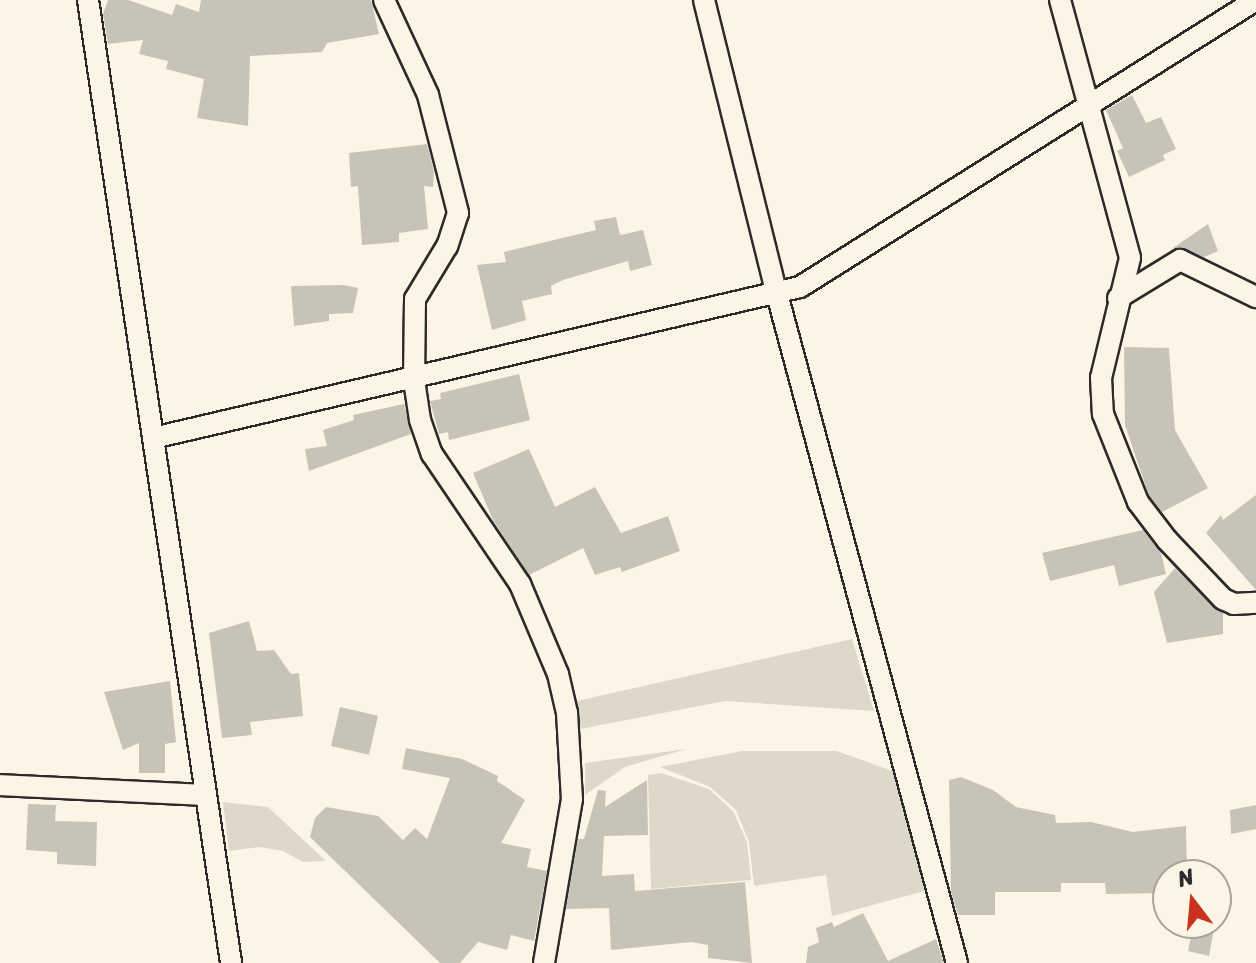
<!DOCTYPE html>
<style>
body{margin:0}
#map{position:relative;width:1256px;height:963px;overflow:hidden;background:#fcf5e5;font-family:Sriracha,sans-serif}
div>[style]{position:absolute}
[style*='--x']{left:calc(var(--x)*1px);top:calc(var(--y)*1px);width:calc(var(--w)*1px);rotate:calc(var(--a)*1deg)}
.green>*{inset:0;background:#ded8ca}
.building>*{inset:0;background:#c8c3b7;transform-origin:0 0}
.roads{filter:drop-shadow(2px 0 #2b2b2b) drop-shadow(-2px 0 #2b2b2b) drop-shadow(0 2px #2b2b2b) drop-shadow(0 -2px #2b2b2b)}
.minor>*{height:20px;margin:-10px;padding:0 10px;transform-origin:10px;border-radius:10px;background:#fcf5e5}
span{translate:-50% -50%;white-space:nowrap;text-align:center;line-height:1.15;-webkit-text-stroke:6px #fcf5e5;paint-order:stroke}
.north{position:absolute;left:1152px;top:859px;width:80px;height:80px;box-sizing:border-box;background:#fcf5e5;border:2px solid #a8a49b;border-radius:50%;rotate:344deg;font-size:22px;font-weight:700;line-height:32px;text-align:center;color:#2b2b2b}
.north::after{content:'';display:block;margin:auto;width:28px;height:36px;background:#c8321e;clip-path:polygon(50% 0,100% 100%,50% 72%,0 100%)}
</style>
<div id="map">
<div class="green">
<div style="clip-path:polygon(852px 639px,874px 711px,725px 701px,580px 729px,577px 701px)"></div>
<div style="clip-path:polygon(686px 749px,625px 767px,585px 795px,585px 763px)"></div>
<div style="clip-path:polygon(742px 751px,837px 751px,903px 775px,932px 889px,832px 916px,826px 875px,754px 886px,749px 842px,736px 810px,710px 787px,660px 767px)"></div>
<div style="clip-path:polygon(661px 773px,709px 789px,733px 811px,747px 842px,751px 880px,651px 889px,648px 775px)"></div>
<div style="clip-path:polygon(223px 802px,268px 807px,326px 861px,303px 862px,283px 851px,259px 847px,229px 851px)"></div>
</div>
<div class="building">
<div style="clip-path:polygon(108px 0,128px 0,172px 15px,176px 4px,199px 12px,201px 0,371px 0,379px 34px,327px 43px,322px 52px,250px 56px,248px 126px,197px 118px,204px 79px,166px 69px,168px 61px,139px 54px,143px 40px,108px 44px,103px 14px)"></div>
<div style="clip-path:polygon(1132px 95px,1146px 123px,1161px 117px,1176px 149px,1163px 155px,1165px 160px,1129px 177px,1117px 151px,1123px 148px,1106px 110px)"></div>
<div style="clip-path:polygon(427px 144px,434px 172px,433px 187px,424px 186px,428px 229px,399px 233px,399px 242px,362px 245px,358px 186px,351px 187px,349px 153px)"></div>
<div style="clip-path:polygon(616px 217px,620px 235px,643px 230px,652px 265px,630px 271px,628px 261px,563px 280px,551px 286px,552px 294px,522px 301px,526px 320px,492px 330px,477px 265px,506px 262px,504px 252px,596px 230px,594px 221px)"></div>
<div style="clip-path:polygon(1208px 224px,1218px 251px,1204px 257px,1173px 248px)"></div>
<div style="clip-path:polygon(344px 285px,358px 288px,353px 313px,329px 314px,329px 321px,294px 326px,291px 286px)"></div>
<div style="clip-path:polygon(1124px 347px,1169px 348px,1175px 430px,1208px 488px,1162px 512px,1149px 496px,1125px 425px)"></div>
<div style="clip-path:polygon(519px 374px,530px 420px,449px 440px,448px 432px,439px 434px,430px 401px,441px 399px,440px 393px)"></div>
<div style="clip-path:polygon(404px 404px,411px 434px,309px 471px,305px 449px,327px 446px,323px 430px,354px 420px,353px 415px)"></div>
<div style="clip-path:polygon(529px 449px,555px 507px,595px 487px,621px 533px,668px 516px,680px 551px,622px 572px,620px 567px,595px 575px,583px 548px,529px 575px,493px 520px,473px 473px)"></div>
<div style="clip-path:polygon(1256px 495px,1256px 590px,1206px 533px,1221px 515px,1223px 520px)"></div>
<div style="clip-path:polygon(1143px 530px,1161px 553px,1166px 574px,1119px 586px,1114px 565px,1050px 581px,1042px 553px)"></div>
<div style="clip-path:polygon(1175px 568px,1223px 613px,1223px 634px,1167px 643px,1154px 592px)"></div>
<div style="clip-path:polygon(249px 621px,257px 651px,274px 650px,291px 674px,299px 673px,303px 716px,250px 722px,252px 735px,222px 738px,209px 633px)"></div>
<div style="clip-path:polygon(170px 681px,176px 742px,165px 744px,165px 773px,139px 773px,139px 743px,123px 750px,104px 692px)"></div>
<div style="left:340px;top:707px;width:39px;height:40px;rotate:13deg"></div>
<div style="clip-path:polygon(406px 748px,462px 759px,498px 776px,497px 781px,525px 800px,501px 843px,531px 849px,527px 867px,547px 871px,534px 941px,511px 935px,507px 950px,478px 942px,460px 963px,440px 963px,310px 837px,315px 818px,326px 807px,378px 816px,403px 840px,415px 828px,427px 839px,450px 778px,402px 769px)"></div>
<div style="clip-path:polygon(961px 777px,993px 790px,1016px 807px,1055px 815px,1056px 823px,1091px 822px,1133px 832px,1186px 826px,1187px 875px,1168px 875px,1168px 893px,1106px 894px,1105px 883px,1061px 883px,1061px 892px,995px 892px,995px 915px,958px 915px,951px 892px,949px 780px)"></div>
<div style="clip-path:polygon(647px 780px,648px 835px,604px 836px,602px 876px,634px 874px,635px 891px,745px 882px,752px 963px,708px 958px,708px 945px,691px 942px,611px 950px,609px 908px,566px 909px,578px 839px,584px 839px,598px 790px,606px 791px,605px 807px)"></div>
<div style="clip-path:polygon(28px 804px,56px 805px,55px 821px,97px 822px,96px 866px,57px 864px,57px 852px,26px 850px)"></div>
<div style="clip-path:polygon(1256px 805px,1256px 829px,1231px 834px,1230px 810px)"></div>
<div style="clip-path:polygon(863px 913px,888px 961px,936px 939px,944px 963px,806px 963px,808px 947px,819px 942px,816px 928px,832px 922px,834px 927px)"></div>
<div style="clip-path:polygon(1194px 923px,1215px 923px,1209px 956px,1188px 951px)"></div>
</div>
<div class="roads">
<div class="minor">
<div style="--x:88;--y:0;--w:974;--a:81.55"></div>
<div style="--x:384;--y:0;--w:105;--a:65.1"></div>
<div style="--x:428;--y:95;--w:122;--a:75.7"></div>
<div style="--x:458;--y:213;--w:35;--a:108"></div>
<div style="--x:447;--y:246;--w:62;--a:121.1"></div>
<div style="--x:415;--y:299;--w:81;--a:90.7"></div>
<div style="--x:414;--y:380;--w:40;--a:81.5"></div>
<div style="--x:420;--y:420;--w:36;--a:71"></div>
<div style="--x:432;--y:454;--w:157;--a:55.9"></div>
<div style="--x:520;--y:584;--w:98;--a:67.1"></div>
<div style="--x:558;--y:674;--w:40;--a:77"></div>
<div style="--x:567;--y:713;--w:86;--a:86.7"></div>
<div style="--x:572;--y:799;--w:166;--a:99.7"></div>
<div style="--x:704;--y:0;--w:303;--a:76.1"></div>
<div style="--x:777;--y:294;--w:693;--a:74.94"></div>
<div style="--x:1060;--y:0;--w:267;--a:74.8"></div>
<div style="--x:1130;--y:258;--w:123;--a:103.6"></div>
<div style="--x:1101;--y:378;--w:36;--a:87"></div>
<div style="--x:1103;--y:414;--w:95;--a:68.3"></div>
<div style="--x:1138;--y:502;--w:48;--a:52.7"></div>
<div style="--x:1167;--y:540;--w:81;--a:46.5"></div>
<div style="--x:1223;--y:599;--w:12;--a:24"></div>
<div style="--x:1234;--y:604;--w:22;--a:-3"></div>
<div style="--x:1118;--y:298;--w:73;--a:-31.5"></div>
<div style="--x:1180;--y:260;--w:85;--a:26"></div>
<div style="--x:153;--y:438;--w:664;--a:-13.14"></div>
<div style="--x:800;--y:287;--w:539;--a:-32.19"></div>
<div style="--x:0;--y:785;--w:206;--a:2.8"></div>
</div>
</div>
<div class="north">N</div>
</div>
